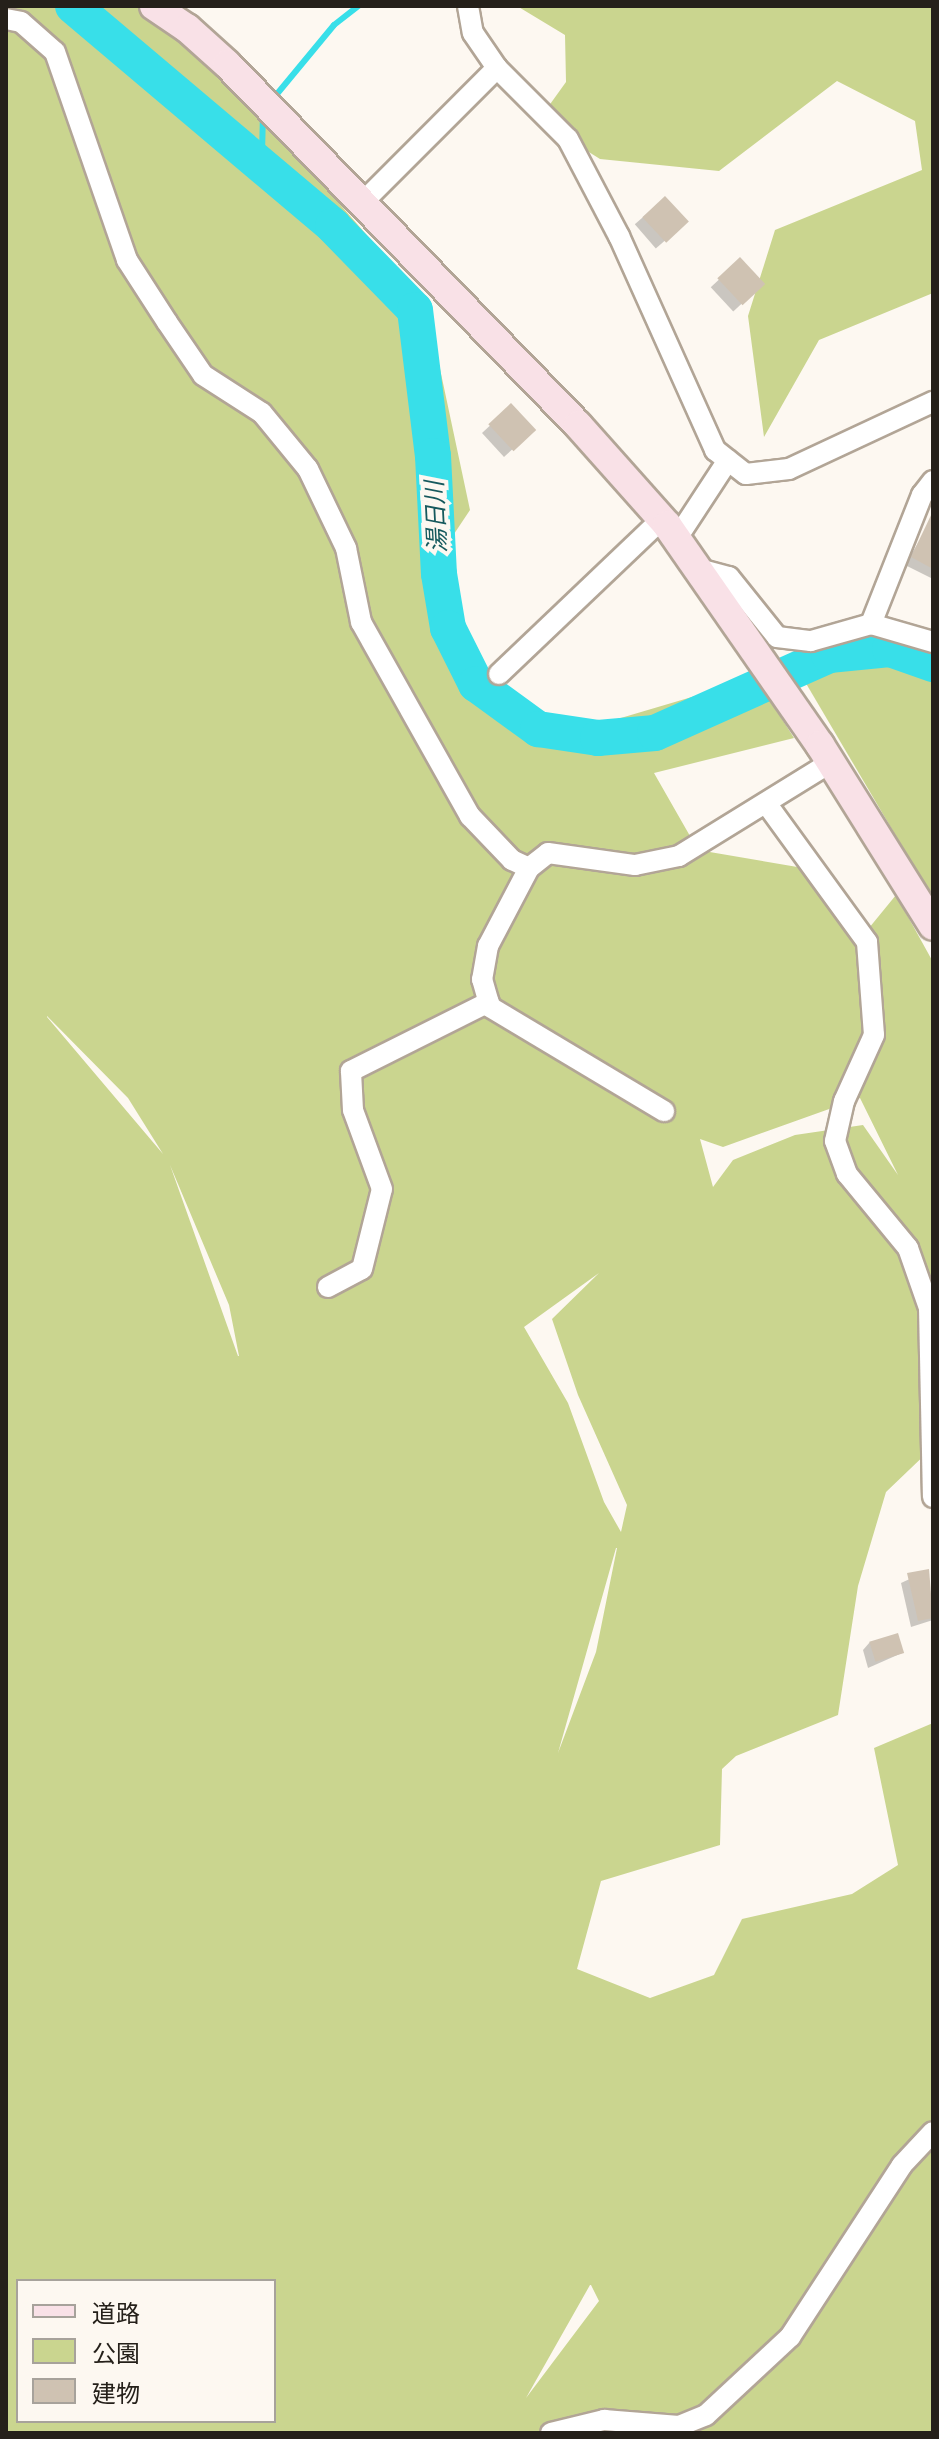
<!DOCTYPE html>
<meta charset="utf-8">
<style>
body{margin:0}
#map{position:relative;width:939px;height:2439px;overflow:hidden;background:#fdf8f1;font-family:"Asap Condensed","Noto Sans JP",sans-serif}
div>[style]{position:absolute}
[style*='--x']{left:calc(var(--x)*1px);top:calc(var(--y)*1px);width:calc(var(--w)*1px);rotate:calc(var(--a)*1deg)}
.green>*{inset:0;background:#cad58f}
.shadow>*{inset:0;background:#0003;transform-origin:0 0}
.stream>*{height:6px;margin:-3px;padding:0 3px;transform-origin:3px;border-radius:3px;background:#38dfe9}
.river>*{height:36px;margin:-18px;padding:0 18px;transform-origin:18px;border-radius:18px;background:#38dfe9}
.building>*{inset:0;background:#cfc2b2;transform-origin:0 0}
.roads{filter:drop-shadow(2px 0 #b2a596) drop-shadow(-2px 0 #b2a596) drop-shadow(0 2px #b2a596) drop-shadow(0 -2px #b2a596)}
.street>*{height:20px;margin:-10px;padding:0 10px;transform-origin:10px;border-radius:10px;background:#fff}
.secondary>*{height:28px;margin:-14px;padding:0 14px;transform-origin:14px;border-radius:14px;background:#f9e1e7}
span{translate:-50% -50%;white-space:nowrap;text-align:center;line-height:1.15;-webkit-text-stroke:8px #fdf8f1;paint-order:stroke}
.water-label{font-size:24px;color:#16595d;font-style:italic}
.frame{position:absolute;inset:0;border:8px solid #25201a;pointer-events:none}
.legend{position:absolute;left:16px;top:2279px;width:260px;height:144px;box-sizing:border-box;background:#fdf8f1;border:2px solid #a7a29b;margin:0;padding:10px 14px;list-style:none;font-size:24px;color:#25201a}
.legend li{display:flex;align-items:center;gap:16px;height:40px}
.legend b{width:40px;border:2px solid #a7a29b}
</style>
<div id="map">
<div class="green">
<div style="clip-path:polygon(evenodd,6px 6px,136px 6px,166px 22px,290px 147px,426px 303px,470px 510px,444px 549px,476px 684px,526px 720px,614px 720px,756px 678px,794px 738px,654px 773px,698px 850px,815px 870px,869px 928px,896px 895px,933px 962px,933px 1447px,886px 1492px,858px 1586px,838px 1715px,736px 1756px,722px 1769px,720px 1845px,601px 1881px,577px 1969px,650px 1998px,714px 1975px,742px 1919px,852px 1894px,898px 1865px,874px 1748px,933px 1723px,933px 2433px,6px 2433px,6px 6px,47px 1016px,128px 1098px,163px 1154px,47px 1017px,47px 1016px,6px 6px,860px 1098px,898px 1175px,863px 1125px,795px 1135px,733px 1160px,713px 1187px,700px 1139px,723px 1147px,860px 1098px,6px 6px,170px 1165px,229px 1305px,239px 1356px,238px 1356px,170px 1165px,6px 6px,599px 1273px,552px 1319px,578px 1395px,627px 1505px,621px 1532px,604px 1502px,568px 1403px,524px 1327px,599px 1273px,6px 6px,617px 1548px,596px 1652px,558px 1753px,616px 1548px,617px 1548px,6px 6px,18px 2281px,274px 2281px,274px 2421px,18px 2421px,18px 2281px,6px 6px,591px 2285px,599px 2301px,526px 2398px,590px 2285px,591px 2285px)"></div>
<div style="clip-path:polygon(517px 6px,933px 6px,933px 293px,819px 340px,764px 437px,748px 316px,775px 230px,922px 170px,915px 121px,837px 81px,719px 171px,600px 159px,568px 139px,543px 114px,566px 82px,565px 35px)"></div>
<div style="clip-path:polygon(867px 663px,925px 671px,933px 677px,933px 899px,804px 680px)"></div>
</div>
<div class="shadow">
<div style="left:665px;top:198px;width:32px;height:40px;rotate:49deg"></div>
<div style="left:740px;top:260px;width:33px;height:40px;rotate:47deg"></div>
<div style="clip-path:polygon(511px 406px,526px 437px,504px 457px,482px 433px)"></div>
<div style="clip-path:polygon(924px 533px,933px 537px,933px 579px,905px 565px)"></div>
<div style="clip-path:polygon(927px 1571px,933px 1620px,911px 1627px,901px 1583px)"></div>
<div style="clip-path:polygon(870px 1642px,902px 1653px,868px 1668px,863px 1650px)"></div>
</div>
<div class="stream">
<div style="--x:272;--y:100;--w:97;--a:-50.4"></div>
<div style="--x:334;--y:25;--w:31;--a:-38"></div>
<div style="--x:263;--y:113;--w:42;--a:91.4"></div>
<div style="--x:262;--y:155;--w:100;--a:45"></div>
</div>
<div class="river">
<div style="--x:73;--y:6;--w:341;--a:40.2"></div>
<div style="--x:333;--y:226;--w:117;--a:45.7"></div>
<div style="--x:415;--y:310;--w:147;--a:83"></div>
<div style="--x:433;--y:456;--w:118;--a:87.1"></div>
<div style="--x:439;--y:574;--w:55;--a:80.5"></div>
<div style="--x:448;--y:628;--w:63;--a:63.4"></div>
<div style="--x:476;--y:684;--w:77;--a:36"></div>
<div style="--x:538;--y:729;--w:61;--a:8.5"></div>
<div style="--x:598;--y:738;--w:57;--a:-5"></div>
<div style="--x:655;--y:733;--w:191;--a:-24.1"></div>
<div style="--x:829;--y:655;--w:61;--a:-5.6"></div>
<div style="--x:890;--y:649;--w:46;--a:19.2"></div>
</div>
<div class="building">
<div style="left:665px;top:196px;width:35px;height:31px;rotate:47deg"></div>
<div style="left:740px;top:257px;width:37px;height:31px;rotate:47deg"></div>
<div style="left:511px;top:403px;width:37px;height:31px;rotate:47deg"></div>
<div style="clip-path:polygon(933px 511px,933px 569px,911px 557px)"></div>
<div style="clip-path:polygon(929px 1569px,933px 1618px,918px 1621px,907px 1573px)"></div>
<div style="left:898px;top:1633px;width:21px;height:30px;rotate:73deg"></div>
</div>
<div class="roads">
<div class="street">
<div style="--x:468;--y:6;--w:27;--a:80"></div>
<div style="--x:473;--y:33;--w:42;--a:55.6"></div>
<div style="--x:497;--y:68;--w:100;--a:45"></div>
<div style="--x:568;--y:139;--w:110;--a:62.3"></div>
<div style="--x:619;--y:236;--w:235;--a:65.8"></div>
<div style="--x:715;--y:450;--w:39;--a:38"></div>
<div style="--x:746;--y:474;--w:43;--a:-6.6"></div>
<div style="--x:789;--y:469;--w:159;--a:-25"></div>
<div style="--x:6;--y:19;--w:15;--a:11"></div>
<div style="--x:21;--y:22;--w:45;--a:41.4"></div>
<div style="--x:55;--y:52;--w:220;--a:70.9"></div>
<div style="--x:127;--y:260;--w:74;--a:57.2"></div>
<div style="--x:167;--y:322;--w:64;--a:55.8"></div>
<div style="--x:203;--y:375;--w:70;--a:32.8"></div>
<div style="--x:262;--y:413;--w:72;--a:50.6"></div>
<div style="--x:308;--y:469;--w:88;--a:64.3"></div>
<div style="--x:346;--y:548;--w:76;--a:78.5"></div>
<div style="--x:361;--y:622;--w:223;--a:60.7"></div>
<div style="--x:470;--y:816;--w:61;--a:46.3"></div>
<div style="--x:512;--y:860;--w:19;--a:25"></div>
<div style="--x:529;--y:868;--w:24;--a:-38"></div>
<div style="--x:548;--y:853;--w:88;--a:7.9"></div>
<div style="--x:635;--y:865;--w:45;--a:-11.6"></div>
<div style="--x:679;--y:856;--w:179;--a:-31.7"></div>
<div style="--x:362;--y:203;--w:191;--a:-45"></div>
<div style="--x:933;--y:481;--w:18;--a:128"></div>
<div style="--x:922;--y:495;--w:139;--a:111.6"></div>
<div style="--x:871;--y:624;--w:65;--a:16.2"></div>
<div style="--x:677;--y:538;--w:93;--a:-56.8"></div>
<div style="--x:702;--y:570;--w:28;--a:15"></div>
<div style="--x:729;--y:577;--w:77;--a:51.3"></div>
<div style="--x:777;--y:637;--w:34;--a:7"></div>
<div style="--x:811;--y:641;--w:62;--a:-15.8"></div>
<div style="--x:499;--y:674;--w:225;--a:-43.6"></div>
<div style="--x:766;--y:803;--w:172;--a:54"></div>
<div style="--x:867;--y:942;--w:93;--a:85.7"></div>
<div style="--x:874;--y:1035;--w:72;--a:114.4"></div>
<div style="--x:844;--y:1101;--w:41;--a:102.7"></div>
<div style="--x:835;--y:1141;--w:35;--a:70"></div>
<div style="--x:847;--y:1174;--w:96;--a:50.5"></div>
<div style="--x:908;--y:1248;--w:64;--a:70.7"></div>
<div style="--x:929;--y:1308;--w:189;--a:88.8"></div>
<div style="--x:529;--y:868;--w:88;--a:117.7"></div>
<div style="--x:488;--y:946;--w:34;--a:100"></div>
<div style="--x:482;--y:979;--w:29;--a:74"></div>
<div style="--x:490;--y:1007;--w:203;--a:30.9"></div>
<div style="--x:328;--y:1287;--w:38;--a:-28"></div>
<div style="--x:362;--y:1269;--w:82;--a:-76"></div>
<div style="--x:382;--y:1189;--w:84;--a:-110.2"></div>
<div style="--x:353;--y:1110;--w:39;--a:-93"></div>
<div style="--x:351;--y:1071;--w:154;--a:-26.6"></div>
<div style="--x:551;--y:2433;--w:55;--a:-13.8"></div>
<div style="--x:604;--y:2420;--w:75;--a:4.6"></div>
<div style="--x:679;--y:2426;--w:29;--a:-22"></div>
<div style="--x:706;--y:2415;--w:115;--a:-42.9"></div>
<div style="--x:790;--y:2337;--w:205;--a:-56.9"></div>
<div style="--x:902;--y:2165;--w:45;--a:-46.8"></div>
</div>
<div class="secondary">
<div style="--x:154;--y:6;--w:40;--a:34"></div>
<div style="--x:187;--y:28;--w:54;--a:42"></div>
<div style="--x:227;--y:64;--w:504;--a:45.8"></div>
<div style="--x:578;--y:425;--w:134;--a:48.3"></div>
<div style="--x:667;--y:525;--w:268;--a:55.2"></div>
<div style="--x:820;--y:745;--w:213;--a:58"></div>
</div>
</div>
<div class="water-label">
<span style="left:436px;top:517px;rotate:-93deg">湯日川</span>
</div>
<div class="frame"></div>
<ul class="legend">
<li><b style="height:10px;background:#f9e1e7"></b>道路</li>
<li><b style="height:22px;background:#cad58f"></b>公園</li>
<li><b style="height:22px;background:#cfc2b2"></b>建物</li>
</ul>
</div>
